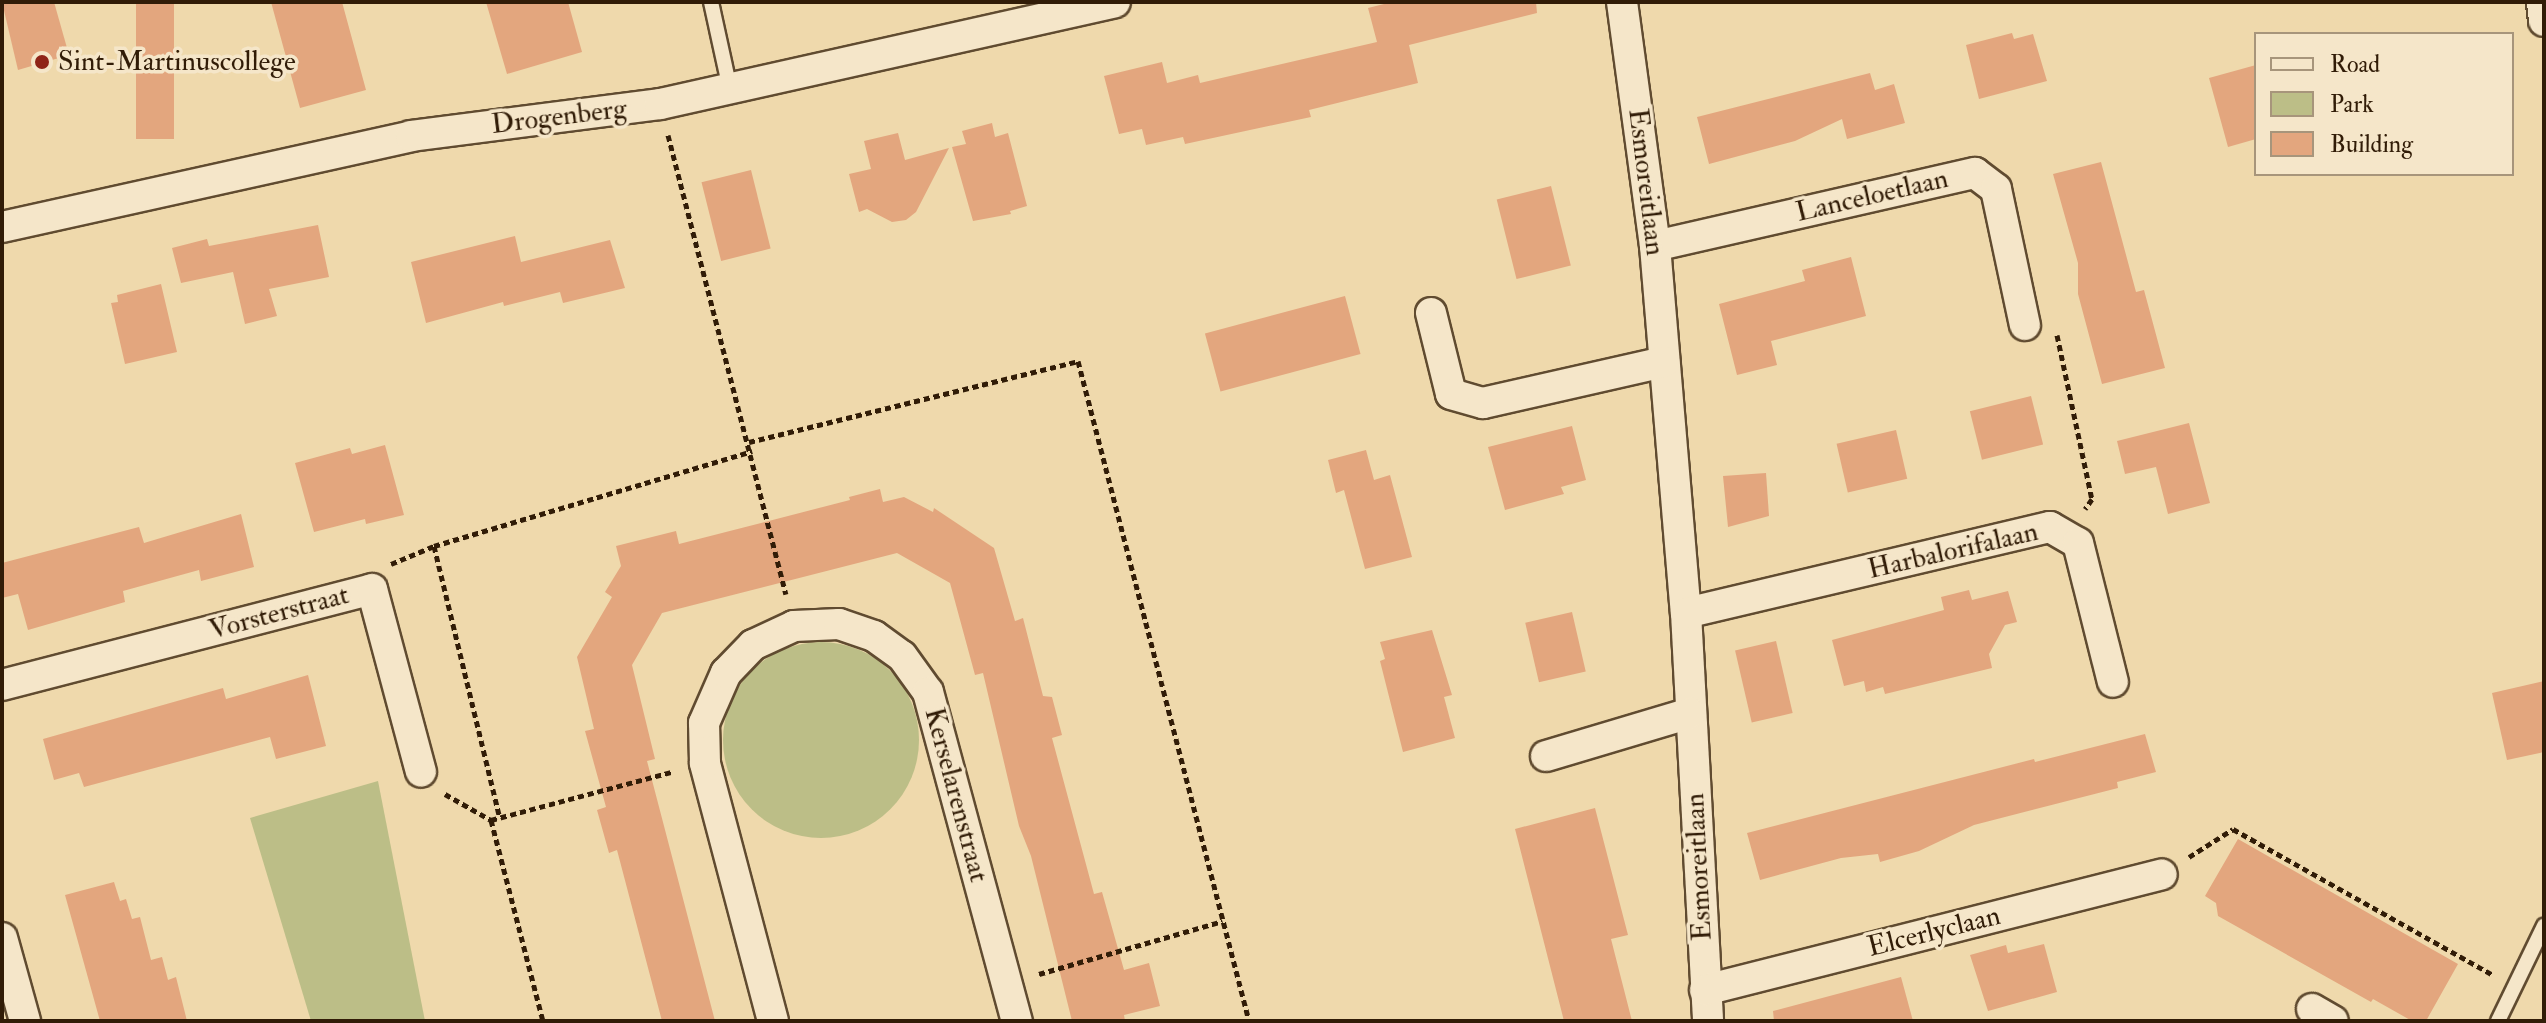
<!DOCTYPE html>
<style>
body{margin:0}
#map{position:relative;width:2546px;height:1023px;overflow:hidden;background:#efd9ac;font-family:"IM FELL Double Pica",serif}
div>[style]{position:absolute}
[style*='--x']{left:calc(var(--x)*1px);top:calc(var(--y)*1px);width:calc(var(--w)*1px);rotate:calc(var(--a)*1deg)}
.green>*{inset:0;background:#bcbe87}
.round{border-radius:50%}
.building>*{inset:0;background:#e3a67e;transform-origin:0 0}
.path>*{height:5px;margin-top:-2.5px;transform-origin:0;background:repeating-linear-gradient(90deg,#311c07 0 6px,transparent 0 10px)}
.roads{filter:drop-shadow(2px 0 #604b30) drop-shadow(-2px 0 #604b30) drop-shadow(0 2px #604b30) drop-shadow(0 -2px #604b30)}
.service>*{height:14px;margin:-7px;padding:0 7px;transform-origin:7px;border-radius:7px;background:#f5e6c9}
.minor>*{height:30px;margin:-15px;padding:0 15px;transform-origin:15px;border-radius:15px;background:#f5e6c9}
.dots>*{width:22px;height:22px;translate:-50% -50%;box-sizing:border-box;border:4px solid #f5e6c9;border-radius:50%}
span{translate:-50% -50%;white-space:nowrap;text-align:center;line-height:1.15;-webkit-text-stroke:7px #f5e6c9;paint-order:stroke}
.poi-label{font-size:28px;color:#311c07}
.left{translate:0 -50%;text-align:left}
.street-label{font-size:28px;color:#311c07}
.frame{position:absolute;inset:0;border:4px solid #311c07;pointer-events:none}
.legend{position:absolute;left:2254px;top:32px;width:260px;height:144px;box-sizing:border-box;background:#f5e6c9;border:2px solid #a7957b;margin:0;padding:10px 14px;list-style:none;font-size:24px;color:#311c07}
.legend li{display:flex;align-items:center;gap:16px;height:40px}
.legend b{width:40px;border:2px solid #a7957b}
</style>
<div id="map">
<div class="green">
<div class="round" style="left:723px;top:642px;width:196px;height:196px"></div>
<div style="clip-path:polygon(378px 781px,425px 1021px,311px 1021px,250px 818px)"></div>
</div>
<div class="building">
<div style="clip-path:polygon(2px 2px,54px 2px,69px 55px,18px 70px)"></div>
<div style="left:136px;top:2px;width:38px;height:137px"></div>
<div style="clip-path:polygon(271px 2px,342px 2px,366px 90px,300px 108px)"></div>
<div style="clip-path:polygon(486px 2px,568px 2px,582px 52px,507px 74px)"></div>
<div style="clip-path:polygon(1392px 2px,1536px 2px,1537px 13px,1409px 45px,1418px 83px,1309px 110px,1311px 117px,1185px 144px,1183px 137px,1146px 145px,1142px 129px,1119px 134px,1104px 76px,1162px 62px,1167px 83px,1198px 75px,1200px 83px,1377px 42px,1368px 8px)"></div>
<div style="clip-path:polygon(2012px 33px,2014px 39px,2033px 34px,2047px 81px,1979px 99px,1966px 45px)"></div>
<div style="clip-path:polygon(2256px 65px,2256px 139px,2228px 147px,2209px 78px)"></div>
<div style="clip-path:polygon(1870px 73px,1875px 90px,1894px 84px,1905px 123px,1847px 139px,1842px 119px,1795px 141px,1709px 164px,1697px 117px)"></div>
<div style="clip-path:polygon(992px 123px,995px 137px,1008px 133px,1027px 206px,1010px 211px,1011px 214px,973px 221px,952px 147px,966px 144px,962px 131px)"></div>
<div style="clip-path:polygon(898px 133px,905px 160px,949px 148px,916px 212px,906px 220px,892px 222px,867px 209px,859px 212px,849px 174px,871px 169px,864px 141px)"></div>
<div style="clip-path:polygon(2101px 162px,2136px 292px,2144px 290px,2165px 368px,2102px 384px,2078px 294px,2078px 263px,2053px 174px)"></div>
<div style="left:751px;top:170px;width:81px;height:51px;rotate:76deg"></div>
<div style="left:1551px;top:186px;width:82px;height:56px;rotate:76deg"></div>
<div style="clip-path:polygon(318px 225px,329px 277px,269px 289px,277px 316px,245px 324px,233px 272px,181px 283px,172px 248px,207px 239px,209px 246px)"></div>
<div style="clip-path:polygon(515px 236px,521px 262px,610px 240px,625px 288px,563px 303px,560px 292px,504px 306px,503px 302px,426px 323px,411px 262px)"></div>
<div style="clip-path:polygon(1851px 257px,1866px 316px,1771px 341px,1777px 365px,1737px 375px,1719px 304px,1805px 281px,1802px 270px)"></div>
<div style="clip-path:polygon(161px 284px,177px 352px,125px 364px,111px 303px,118px 302px,117px 295px)"></div>
<div style="left:1345px;top:296px;width:60px;height:145px;rotate:75deg"></div>
<div style="left:2031px;top:396px;width:50px;height:63px;rotate:76deg"></div>
<div style="clip-path:polygon(2189px 423px,2210px 503px,2168px 514px,2156px 467px,2125px 474px,2117px 441px)"></div>
<div style="clip-path:polygon(1572px 426px,1586px 480px,1561px 487px,1564px 494px,1505px 510px,1488px 447px)"></div>
<div style="left:1896px;top:430px;width:50px;height:61px;rotate:77deg"></div>
<div style="clip-path:polygon(385px 445px,404px 515px,366px 524px,365px 519px,314px 532px,295px 463px,350px 448px,352px 454px)"></div>
<div style="clip-path:polygon(1366px 450px,1374px 480px,1390px 475px,1412px 557px,1365px 569px,1344px 490px,1336px 493px,1328px 460px)"></div>
<div style="clip-path:polygon(1766px 473px,1769px 516px,1728px 527px,1723px 476px)"></div>
<div style="clip-path:polygon(880px 489px,883px 502px,904px 497px,933px 512px,934px 508px,994px 548px,1015px 621px,1023px 618px,1043px 696px,1052px 697px,1062px 735px,1052px 738px,1094px 894px,1102px 892px,1124px 970px,1149px 963px,1160px 1006px,1124px 1015px,1125px 1021px,1072px 1021px,1031px 856px,1019px 826px,983px 673px,975px 675px,950px 583px,897px 553px,662px 613px,632px 665px,655px 759px,647px 761px,715px 1021px,662px 1021px,617px 850px,609px 853px,597px 810px,606px 807px,585px 731px,594px 729px,577px 657px,612px 597px,605px 592px,621px 566px,616px 546px,676px 531px,679px 544px,850px 500px,849px 497px)"></div>
<div style="clip-path:polygon(241px 514px,254px 567px,201px 581px,199px 570px,123px 591px,125px 602px,28px 630px,18px 594px,2px 598px,2px 563px,139px 527px,144px 543px)"></div>
<div style="clip-path:polygon(1969px 590px,1972px 600px,2008px 591px,2017px 622px,2005px 625px,1989px 654px,1992px 668px,1885px 694px,1883px 687px,1866px 692px,1864px 681px,1844px 686px,1832px 640px,1944px 610px,1941px 597px)"></div>
<div style="left:1572px;top:612px;width:61px;height:48px;rotate:77deg"></div>
<div style="clip-path:polygon(1432px 630px,1452px 695px,1444px 697px,1455px 738px,1403px 752px,1380px 661px,1385px 659px,1380px 642px)"></div>
<div style="left:1776px;top:641px;width:74px;height:42px;rotate:77deg"></div>
<div style="clip-path:polygon(308px 675px,326px 746px,276px 759px,270px 737px,84px 787px,79px 773px,54px 780px,43px 739px,223px 688px,226px 699px)"></div>
<div style="clip-path:polygon(2544px 681px,2544px 752px,2507px 760px,2492px 693px)"></div>
<div style="clip-path:polygon(2145px 734px,2156px 772px,2117px 782px,2118px 788px,1974px 825px,1919px 851px,1880px 862px,1878px 854px,1841px 858px,1760px 880px,1747px 833px,2034px 759px,2035px 762px)"></div>
<div style="clip-path:polygon(1595px 808px,1628px 935px,1611px 939px,1632px 1021px,1564px 1021px,1515px 829px)"></div>
<div style="clip-path:polygon(2238px 839px,2458px 964px,2426px 1021px,2412px 1021px,2373px 999px,2371px 1002px,2218px 916px,2216px 903px,2205px 896px)"></div>
<div style="clip-path:polygon(114px 882px,120px 901px,126px 899px,132px 919px,140px 917px,151px 960px,162px 957px,168px 980px,176px 977px,187px 1021px,100px 1021px,65px 895px)"></div>
<div style="clip-path:polygon(2044px 944px,2057px 992px,1988px 1011px,1970px 955px,2006px 945px,2008px 953px)"></div>
<div style="clip-path:polygon(1901px 977px,1913px 1021px,1774px 1021px,1773px 1011px)"></div>
</div>
<div class="path">
<div style="--x:668;--y:135;--w:474;--a:75.6"></div>
<div style="--x:2057;--y:335;--w:168;--a:78"></div>
<div style="--x:2092;--y:499;--w:12;--a:125"></div>
<div style="--x:749;--y:442;--w:339;--a:-13.8"></div>
<div style="--x:1078;--y:361;--w:682;--a:75.47"></div>
<div style="--x:434;--y:546;--w:280;--a:76.4"></div>
<div style="--x:391;--y:564;--w:47;--a:-22.7"></div>
<div style="--x:434;--y:546;--w:332;--a:-16.6"></div>
<div style="--x:445;--y:794;--w:53;--a:29.5"></div>
<div style="--x:491;--y:820;--w:208;--a:75.5"></div>
<div style="--x:491;--y:820;--w:187;--a:-14.9"></div>
<div style="--x:2189;--y:857;--w:52;--a:-32.5"></div>
<div style="--x:2233;--y:829;--w:298;--a:29.3"></div>
<div style="--x:1039;--y:974;--w:191;--a:-16.1"></div>
</div>
<div class="roads">
<div class="service">
<div style="--x:711;--y:2;--w:89;--a:77.7"></div>
<div style="--x:2498;--y:1021;--w:106;--a:-64.2"></div>
</div>
<div class="minor">
<div style="--x:1622;--y:2;--w:246;--a:82.3"></div>
<div style="--x:1655;--y:246;--w:368;--a:85.2"></div>
<div style="--x:1686;--y:613;--w:409;--a:86.9"></div>
<div style="--x:2542;--y:2;--w:19;--a:84"></div>
<div style="--x:2;--y:227;--w:419;--a:-12.5"></div>
<div style="--x:411;--y:136;--w:251;--a:-7.3"></div>
<div style="--x:660;--y:104;--w:466;--a:-12.6"></div>
<div style="--x:1655;--y:246;--w:328;--a:-12.9"></div>
<div style="--x:1975;--y:173;--w:26;--a:37"></div>
<div style="--x:1996;--y:189;--w:139;--a:78"></div>
<div style="--x:1431;--y:313;--w:83;--a:76.1"></div>
<div style="--x:1451;--y:394;--w:33;--a:16"></div>
<div style="--x:1483;--y:403;--w:186;--a:-12.8"></div>
<div style="--x:1686;--y:613;--w:374;--a:-13.3"></div>
<div style="--x:2050;--y:527;--w:32;--a:30"></div>
<div style="--x:2078;--y:543;--w:143;--a:75.9"></div>
<div style="--x:2;--y:685;--w:382;--a:-14.5"></div>
<div style="--x:372;--y:589;--w:189;--a:75"></div>
<div style="--x:1546;--y:756;--w:150;--a:-16.6"></div>
<div style="--x:2;--y:938;--w:86;--a:74.5"></div>
<div style="--x:1705;--y:990;--w:471;--a:-14.2"></div>
<div style="--x:2312;--y:1009;--w:24;--a:30"></div>
<div style="--x:773;--y:1021;--w:267;--a:-104.8"></div>
<div style="--x:705;--y:763;--w:40;--a:-91.4"></div>
<div style="--x:704;--y:723;--w:55;--a:-66.3"></div>
<div style="--x:726;--y:673;--w:39;--a:-46"></div>
<div style="--x:753;--y:645;--w:45;--a:-24.9"></div>
<div style="--x:794;--y:626;--w:45;--a:-2.5"></div>
<div style="--x:839;--y:624;--w:37;--a:19"></div>
<div style="--x:874;--y:636;--w:34;--a:36"></div>
<div style="--x:902;--y:656;--w:44;--a:54.2"></div>
<div style="--x:928;--y:692;--w:341;--a:74.9"></div>
</div>
</div>
<div class="dots">
<div style="left:42px;top:62px;background:#8f2418"></div>
</div>
<div class="poi-label">
<span class="left" style="left:58px;top:62px">Sint-Martinuscollege</span>
</div>
<div class="street-label">
<span style="left:559px;top:117px;rotate:-7deg">Drogenberg</span>
<span style="left:1646px;top:182px;rotate:83deg">Esmoreitlaan</span>
<span style="left:1872px;top:196px;rotate:-13deg">Lanceloetlaan</span>
<span style="left:1953px;top:551px;rotate:-13deg">Harbalorifalaan</span>
<span style="left:279px;top:613px;rotate:-15deg">Vorsterstraat</span>
<span style="left:956px;top:795px;rotate:75deg">Kerselarenstraat</span>
<span style="left:1699px;top:867px;rotate:-93deg">Esmoreitlaan</span>
<span style="left:1934px;top:932px;rotate:-14deg">Elcerlyclaan</span>
</div>
<div class="frame"></div>
<ul class="legend">
<li><b style="height:10px;background:#f5e6c9"></b>Road</li>
<li><b style="height:22px;background:#bcbe87"></b>Park</li>
<li><b style="height:22px;background:#e3a67e"></b>Building</li>
</ul>
</div>
